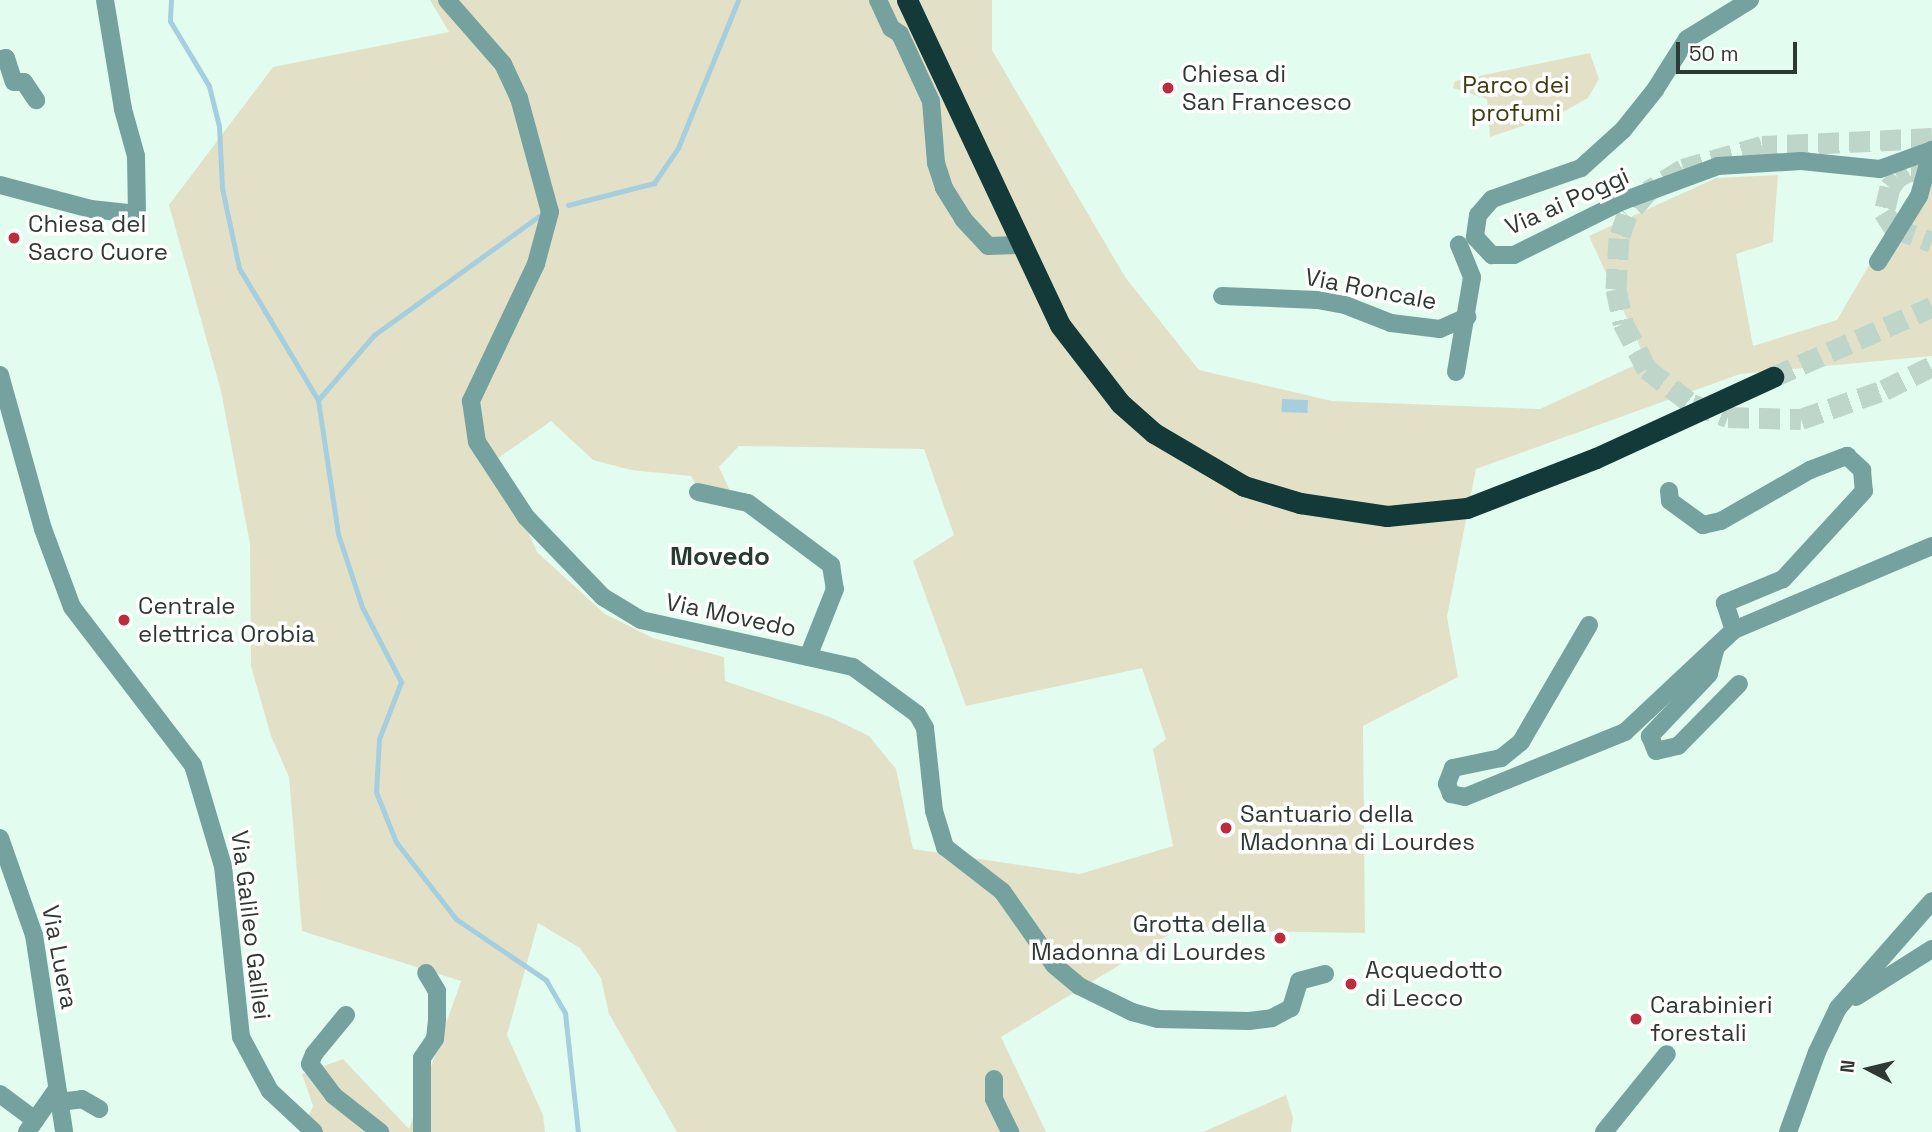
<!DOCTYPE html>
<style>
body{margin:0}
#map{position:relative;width:1932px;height:1132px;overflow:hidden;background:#e2fdef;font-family:"Space Grotesk",sans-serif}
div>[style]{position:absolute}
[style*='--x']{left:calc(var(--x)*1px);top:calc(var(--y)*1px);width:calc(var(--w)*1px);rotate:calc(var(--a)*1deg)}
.green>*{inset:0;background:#e2e1c8}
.water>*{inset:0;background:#a5cfde;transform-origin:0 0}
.stream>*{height:5px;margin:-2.5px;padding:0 2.5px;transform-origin:2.5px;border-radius:2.5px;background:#a5cfde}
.highway-tunnel>*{height:21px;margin-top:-10.5px;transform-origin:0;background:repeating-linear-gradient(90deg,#bed6ca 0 21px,transparent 0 31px)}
.minor>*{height:18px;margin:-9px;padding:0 9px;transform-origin:9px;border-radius:9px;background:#75a29f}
.highway>*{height:21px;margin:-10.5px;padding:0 10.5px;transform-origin:10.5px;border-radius:10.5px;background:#133a39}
.dots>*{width:19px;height:19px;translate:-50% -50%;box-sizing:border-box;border:4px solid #fff;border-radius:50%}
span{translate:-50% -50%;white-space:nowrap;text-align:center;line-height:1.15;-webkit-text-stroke:7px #fff;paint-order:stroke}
.poi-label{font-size:24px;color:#2f3934}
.left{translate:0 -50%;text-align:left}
.right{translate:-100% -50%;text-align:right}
.park-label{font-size:24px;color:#3e3b0e}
.street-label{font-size:24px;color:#2f3934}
.neighbourhood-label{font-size:26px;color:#263c31;font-weight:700}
.north{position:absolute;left:1834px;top:1034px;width:70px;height:70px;-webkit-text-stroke:5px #fff;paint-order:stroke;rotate:277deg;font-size:19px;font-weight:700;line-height:28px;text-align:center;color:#2f3934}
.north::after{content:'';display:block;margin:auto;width:24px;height:32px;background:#2f3934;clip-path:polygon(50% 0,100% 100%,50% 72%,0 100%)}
.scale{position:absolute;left:1676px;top:42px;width:121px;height:32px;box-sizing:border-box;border:4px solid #2f3934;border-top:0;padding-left:9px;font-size:21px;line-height:24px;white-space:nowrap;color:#2f3934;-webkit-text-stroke:5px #fff;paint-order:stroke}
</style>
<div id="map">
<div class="green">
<div style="clip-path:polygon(evenodd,430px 0,992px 0,992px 50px,1125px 277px,1199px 370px,1332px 401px,1540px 409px,1646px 360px,1589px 236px,1716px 178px,1778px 175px,1773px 242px,1736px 254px,1753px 346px,1837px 320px,1932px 157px,1932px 356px,1740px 374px,1476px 469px,1447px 617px,1458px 677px,1363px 726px,1365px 933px,1177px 930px,1001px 1037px,1046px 1132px,677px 1132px,609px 1014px,601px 978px,580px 948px,538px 923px,507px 1035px,543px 1115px,545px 1132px,301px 1132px,313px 1106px,302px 1074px,343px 1059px,409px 1129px,461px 981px,302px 931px,289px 777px,271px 736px,251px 666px,250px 544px,221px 391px,169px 205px,273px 67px,449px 32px,430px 0,551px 421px,593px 460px,631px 470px,691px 476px,695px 484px,731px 493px,719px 467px,739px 446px,924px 449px,954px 535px,913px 561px,966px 706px,1142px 668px,1166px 739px,1153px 749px,1173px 846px,1080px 874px,913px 849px,896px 769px,869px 736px,830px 717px,725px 681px,724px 657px,653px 638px,605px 614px,537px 552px,497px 459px,551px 421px)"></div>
<div style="clip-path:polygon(1590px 53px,1599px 79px,1588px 98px,1563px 112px,1490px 137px,1487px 99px,1453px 88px,1455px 81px)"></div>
<div style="clip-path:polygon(1286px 1095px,1293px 1118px,1291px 1132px,1203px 1132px)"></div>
</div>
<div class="water">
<div style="left:1282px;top:399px;width:26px;height:13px;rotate:2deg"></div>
</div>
<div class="stream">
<div style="--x:171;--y:0;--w:21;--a:93"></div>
<div style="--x:170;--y:21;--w:76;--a:59"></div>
<div style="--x:209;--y:86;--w:41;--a:76"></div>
<div style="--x:219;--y:126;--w:62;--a:87.2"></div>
<div style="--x:222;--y:188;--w:82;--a:78"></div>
<div style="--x:239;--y:268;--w:154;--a:59.1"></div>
<div style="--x:318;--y:400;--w:135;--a:81.5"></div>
<div style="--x:338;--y:534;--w:77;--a:71.8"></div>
<div style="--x:362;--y:607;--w:85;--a:62.5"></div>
<div style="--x:401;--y:682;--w:61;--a:111.1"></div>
<div style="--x:379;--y:739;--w:53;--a:93.2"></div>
<div style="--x:376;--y:792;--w:54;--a:68.2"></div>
<div style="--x:396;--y:842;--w:98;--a:52.1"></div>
<div style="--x:456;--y:919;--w:109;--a:34.1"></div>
<div style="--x:546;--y:980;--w:38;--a:60"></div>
<div style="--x:565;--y:1013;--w:120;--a:83.8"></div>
<div style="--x:568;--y:205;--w:89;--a:-14.3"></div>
<div style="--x:654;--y:183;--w:42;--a:-55.6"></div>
<div style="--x:678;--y:148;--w:160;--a:-67.9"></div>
<div style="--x:318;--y:400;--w:86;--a:-49.3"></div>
<div style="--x:374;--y:335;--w:203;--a:-35.8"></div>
</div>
<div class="highway-tunnel">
<div style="--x:1932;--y:138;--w:170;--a:177.3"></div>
<div style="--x:1762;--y:146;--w:82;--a:163.8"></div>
<div style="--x:1683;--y:169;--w:41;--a:147.8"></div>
<div style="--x:1648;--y:191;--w:32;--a:131"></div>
<div style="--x:1627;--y:215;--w:24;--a:109"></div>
<div style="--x:1619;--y:238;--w:51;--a:93.4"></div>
<div style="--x:1616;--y:289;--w:35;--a:78"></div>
<div style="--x:1623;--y:323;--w:52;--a:62.4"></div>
<div style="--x:1647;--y:369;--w:57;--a:37.9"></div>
<div style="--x:1692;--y:404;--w:38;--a:20"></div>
<div style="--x:1728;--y:417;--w:73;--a:1.6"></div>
<div style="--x:1801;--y:419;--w:88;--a:-19.3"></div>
<div style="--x:1884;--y:390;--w:54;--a:-26.6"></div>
<div style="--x:1932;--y:171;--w:24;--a:180"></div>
<div style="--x:1908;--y:171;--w:12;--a:149"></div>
<div style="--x:1898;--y:177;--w:13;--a:129"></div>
<div style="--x:1890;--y:187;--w:26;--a:103"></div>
<div style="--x:1884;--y:212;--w:19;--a:58"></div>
<div style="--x:1894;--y:228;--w:40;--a:20.2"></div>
<div style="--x:1773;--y:377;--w:174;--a:-23.8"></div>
</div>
<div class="minor">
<div style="--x:447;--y:0;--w:85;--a:48.8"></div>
<div style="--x:503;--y:64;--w:38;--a:65"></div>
<div style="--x:519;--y:98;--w:118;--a:74.8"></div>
<div style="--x:550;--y:212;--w:54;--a:105.1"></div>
<div style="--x:536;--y:264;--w:152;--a:115.4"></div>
<div style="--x:471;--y:401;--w:41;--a:81.7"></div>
<div style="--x:477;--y:442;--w:90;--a:56.8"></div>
<div style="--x:526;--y:517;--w:111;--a:46.1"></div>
<div style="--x:603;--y:597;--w:44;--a:31.2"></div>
<div style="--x:641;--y:620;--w:217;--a:12.5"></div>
<div style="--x:853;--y:667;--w:79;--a:36.3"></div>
<div style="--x:917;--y:714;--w:16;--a:60"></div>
<div style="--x:925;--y:728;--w:83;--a:83.8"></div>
<div style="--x:934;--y:811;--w:38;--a:73"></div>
<div style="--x:945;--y:847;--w:72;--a:37.7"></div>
<div style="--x:1002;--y:891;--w:90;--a:54.9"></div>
<div style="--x:1054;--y:965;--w:33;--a:40"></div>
<div style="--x:1079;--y:986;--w:59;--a:26.1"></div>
<div style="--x:1132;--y:1012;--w:27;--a:15"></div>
<div style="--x:1158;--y:1019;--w:91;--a:1.3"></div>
<div style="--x:1249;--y:1021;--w:23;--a:-7"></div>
<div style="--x:1272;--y:1018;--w:21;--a:-28"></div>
<div style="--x:1291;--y:1008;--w:28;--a:-73"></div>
<div style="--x:1299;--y:981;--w:27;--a:-15"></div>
<div style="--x:878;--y:0;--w:31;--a:65"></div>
<div style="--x:891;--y:28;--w:11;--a:34"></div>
<div style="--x:900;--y:34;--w:74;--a:65.2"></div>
<div style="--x:931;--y:101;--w:62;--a:85.4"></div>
<div style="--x:936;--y:163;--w:26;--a:72"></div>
<div style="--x:944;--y:188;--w:36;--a:58"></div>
<div style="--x:963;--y:219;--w:37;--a:47"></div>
<div style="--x:988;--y:246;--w:35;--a:-2"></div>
<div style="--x:1750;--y:0;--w:74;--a:148.2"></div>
<div style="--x:1687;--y:39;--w:60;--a:122.1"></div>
<div style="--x:1655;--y:90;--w:51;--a:128.7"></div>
<div style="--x:1623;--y:130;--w:57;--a:137.9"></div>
<div style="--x:1581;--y:168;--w:94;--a:160.8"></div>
<div style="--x:1492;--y:199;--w:21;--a:131"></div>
<div style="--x:1478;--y:215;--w:22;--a:98"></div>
<div style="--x:1475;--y:237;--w:25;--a:47"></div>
<div style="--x:1492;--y:255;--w:22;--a:0"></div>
<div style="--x:1514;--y:255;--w:122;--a:-26.4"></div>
<div style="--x:1623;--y:201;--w:101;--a:-20.2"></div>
<div style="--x:1718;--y:166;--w:83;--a:-3.4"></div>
<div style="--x:1801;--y:161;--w:79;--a:5.8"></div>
<div style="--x:1880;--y:169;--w:55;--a:-20.1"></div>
<div style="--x:0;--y:59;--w:6;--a:-9"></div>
<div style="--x:6;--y:58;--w:25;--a:72"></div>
<div style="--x:14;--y:82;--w:10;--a:0"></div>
<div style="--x:24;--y:82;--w:22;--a:56"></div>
<div style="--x:0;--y:185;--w:94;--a:14.8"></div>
<div style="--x:91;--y:209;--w:46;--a:6.2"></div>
<div style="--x:137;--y:214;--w:58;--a:-91"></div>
<div style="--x:136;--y:156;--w:49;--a:-105.5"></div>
<div style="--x:123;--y:109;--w:110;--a:-99.4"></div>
<div style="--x:1878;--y:262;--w:78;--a:-58.2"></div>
<div style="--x:1919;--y:196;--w:48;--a:-74.2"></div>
<div style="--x:1222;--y:296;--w:95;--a:2.4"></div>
<div style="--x:1317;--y:300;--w:28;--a:10"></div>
<div style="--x:1345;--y:305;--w:49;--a:21.4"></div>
<div style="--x:1391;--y:323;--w:49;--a:7"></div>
<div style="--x:1440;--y:329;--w:30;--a:-24"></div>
<div style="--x:1456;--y:372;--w:96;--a:-80.4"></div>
<div style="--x:1472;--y:277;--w:35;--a:-112"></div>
<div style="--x:0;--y:375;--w:160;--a:74.4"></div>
<div style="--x:43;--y:529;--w:83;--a:69.6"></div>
<div style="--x:72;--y:607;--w:199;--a:52.6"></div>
<div style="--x:193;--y:765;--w:105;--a:73.5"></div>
<div style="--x:223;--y:866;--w:172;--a:84"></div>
<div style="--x:241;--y:1037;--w:61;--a:61.8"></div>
<div style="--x:270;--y:1091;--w:60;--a:43"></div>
<div style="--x:1669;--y:491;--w:10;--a:84"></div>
<div style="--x:1670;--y:501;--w:41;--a:36"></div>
<div style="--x:1703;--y:525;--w:18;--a:-13"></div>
<div style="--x:1721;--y:521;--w:103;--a:-29.8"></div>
<div style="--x:1810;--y:470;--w:40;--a:-21"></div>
<div style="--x:1847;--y:456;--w:21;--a:43"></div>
<div style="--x:1862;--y:470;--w:21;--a:85"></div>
<div style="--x:1864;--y:491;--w:120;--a:132.6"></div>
<div style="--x:1783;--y:579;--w:63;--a:157.5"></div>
<div style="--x:1725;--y:603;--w:28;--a:72"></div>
<div style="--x:698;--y:492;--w:51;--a:12.4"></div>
<div style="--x:748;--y:503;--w:104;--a:36.8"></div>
<div style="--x:831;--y:565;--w:24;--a:81"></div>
<div style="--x:835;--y:589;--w:73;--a:111.7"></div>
<div style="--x:1589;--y:625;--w:135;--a:120.2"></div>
<div style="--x:1521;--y:742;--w:26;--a:141"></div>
<div style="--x:1501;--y:758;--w:49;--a:168.2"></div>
<div style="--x:1453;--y:768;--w:17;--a:111"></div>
<div style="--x:1447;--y:784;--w:11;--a:68"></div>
<div style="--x:1451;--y:794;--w:14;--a:12"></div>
<div style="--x:1465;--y:797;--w:173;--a:-22.1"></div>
<div style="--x:1625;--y:732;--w:149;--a:-43.1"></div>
<div style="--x:1734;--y:630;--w:215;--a:-23"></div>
<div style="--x:1716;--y:647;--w:28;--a:105"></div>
<div style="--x:1709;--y:674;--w:86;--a:133.6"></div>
<div style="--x:1650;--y:736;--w:16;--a:68"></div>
<div style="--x:1656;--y:751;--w:23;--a:-13"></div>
<div style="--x:1678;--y:746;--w:87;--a:-45.5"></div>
<div style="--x:0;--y:838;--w:103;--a:70.7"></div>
<div style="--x:34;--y:935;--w:199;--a:81.3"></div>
<div style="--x:1856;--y:997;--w:90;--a:-32.3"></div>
<div style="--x:346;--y:1015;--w:50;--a:129.4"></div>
<div style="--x:314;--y:1054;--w:11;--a:112"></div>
<div style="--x:310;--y:1064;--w:39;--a:53"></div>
<div style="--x:333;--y:1095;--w:60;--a:38.2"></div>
<div style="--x:994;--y:1079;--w:20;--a:90"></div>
<div style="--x:994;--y:1099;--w:37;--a:64"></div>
<div style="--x:0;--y:1094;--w:44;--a:36.6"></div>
<div style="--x:59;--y:1102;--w:23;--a:-7"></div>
<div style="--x:82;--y:1099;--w:20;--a:30"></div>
<div style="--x:27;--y:1132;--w:52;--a:-55.1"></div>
<div style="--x:422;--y:1132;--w:74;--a:-90"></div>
<div style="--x:422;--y:1058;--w:23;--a:-56"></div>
<div style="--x:435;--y:1039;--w:20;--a:-84"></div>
<div style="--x:437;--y:1019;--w:28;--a:-90"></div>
<div style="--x:437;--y:991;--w:21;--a:-121"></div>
<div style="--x:1604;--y:1132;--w:100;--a:-51.1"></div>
<div style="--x:1788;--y:1132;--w:85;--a:-70.1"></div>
<div style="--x:1817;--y:1052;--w:49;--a:-64.5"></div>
<div style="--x:1838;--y:1008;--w:142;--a:-48.7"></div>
</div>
<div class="highway">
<div style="--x:907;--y:0;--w:359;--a:64.8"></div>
<div style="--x:1060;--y:325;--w:98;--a:52.4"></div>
<div style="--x:1120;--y:403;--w:45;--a:41.4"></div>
<div style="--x:1154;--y:433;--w:104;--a:30.5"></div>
<div style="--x:1244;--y:486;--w:59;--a:16.9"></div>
<div style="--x:1300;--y:503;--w:88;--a:8.5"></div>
<div style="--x:1387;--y:516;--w:80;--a:-5.7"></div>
<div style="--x:1467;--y:508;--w:138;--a:-21.2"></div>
<div style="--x:1596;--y:458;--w:195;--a:-24.6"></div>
</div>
<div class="dots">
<div style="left:1168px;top:88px;background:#bd2c3c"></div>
<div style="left:14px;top:238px;background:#bd2c3c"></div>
<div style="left:124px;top:620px;background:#bd2c3c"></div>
<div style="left:1226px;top:828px;background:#bd2c3c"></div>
<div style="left:1280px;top:938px;background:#bd2c3c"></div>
<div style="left:1351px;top:984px;background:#bd2c3c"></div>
<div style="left:1636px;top:1019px;background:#bd2c3c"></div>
</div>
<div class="poi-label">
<span class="left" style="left:1182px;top:88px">Chiesa di<br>San Francesco</span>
<span class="left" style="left:28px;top:238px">Chiesa del<br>Sacro Cuore</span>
<span class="left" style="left:138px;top:620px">Centrale<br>elettrica Orobia</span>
<span class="left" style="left:1240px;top:828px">Santuario della<br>Madonna di Lourdes</span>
<span class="right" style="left:1266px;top:938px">Grotta della<br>Madonna di Lourdes</span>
<span class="left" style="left:1365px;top:984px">Acquedotto<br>di Lecco</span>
<span class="left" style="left:1650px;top:1019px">Carabinieri<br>forestali</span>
</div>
<div class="park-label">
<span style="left:1516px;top:99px">Parco dei<br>profumi</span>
</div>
<div class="street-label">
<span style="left:1567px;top:201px;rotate:-24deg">Via ai Poggi</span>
<span style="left:1371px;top:289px;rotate:11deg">Via Roncale</span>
<span style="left:731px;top:615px;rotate:12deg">Via Movedo</span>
<span style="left:251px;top:925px;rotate:83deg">Via Galileo Galilei</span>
<span style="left:60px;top:957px;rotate:79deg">Via Luera</span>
</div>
<div class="neighbourhood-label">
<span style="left:720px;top:557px">Movedo</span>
</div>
<div class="north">N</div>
<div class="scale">50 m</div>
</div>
